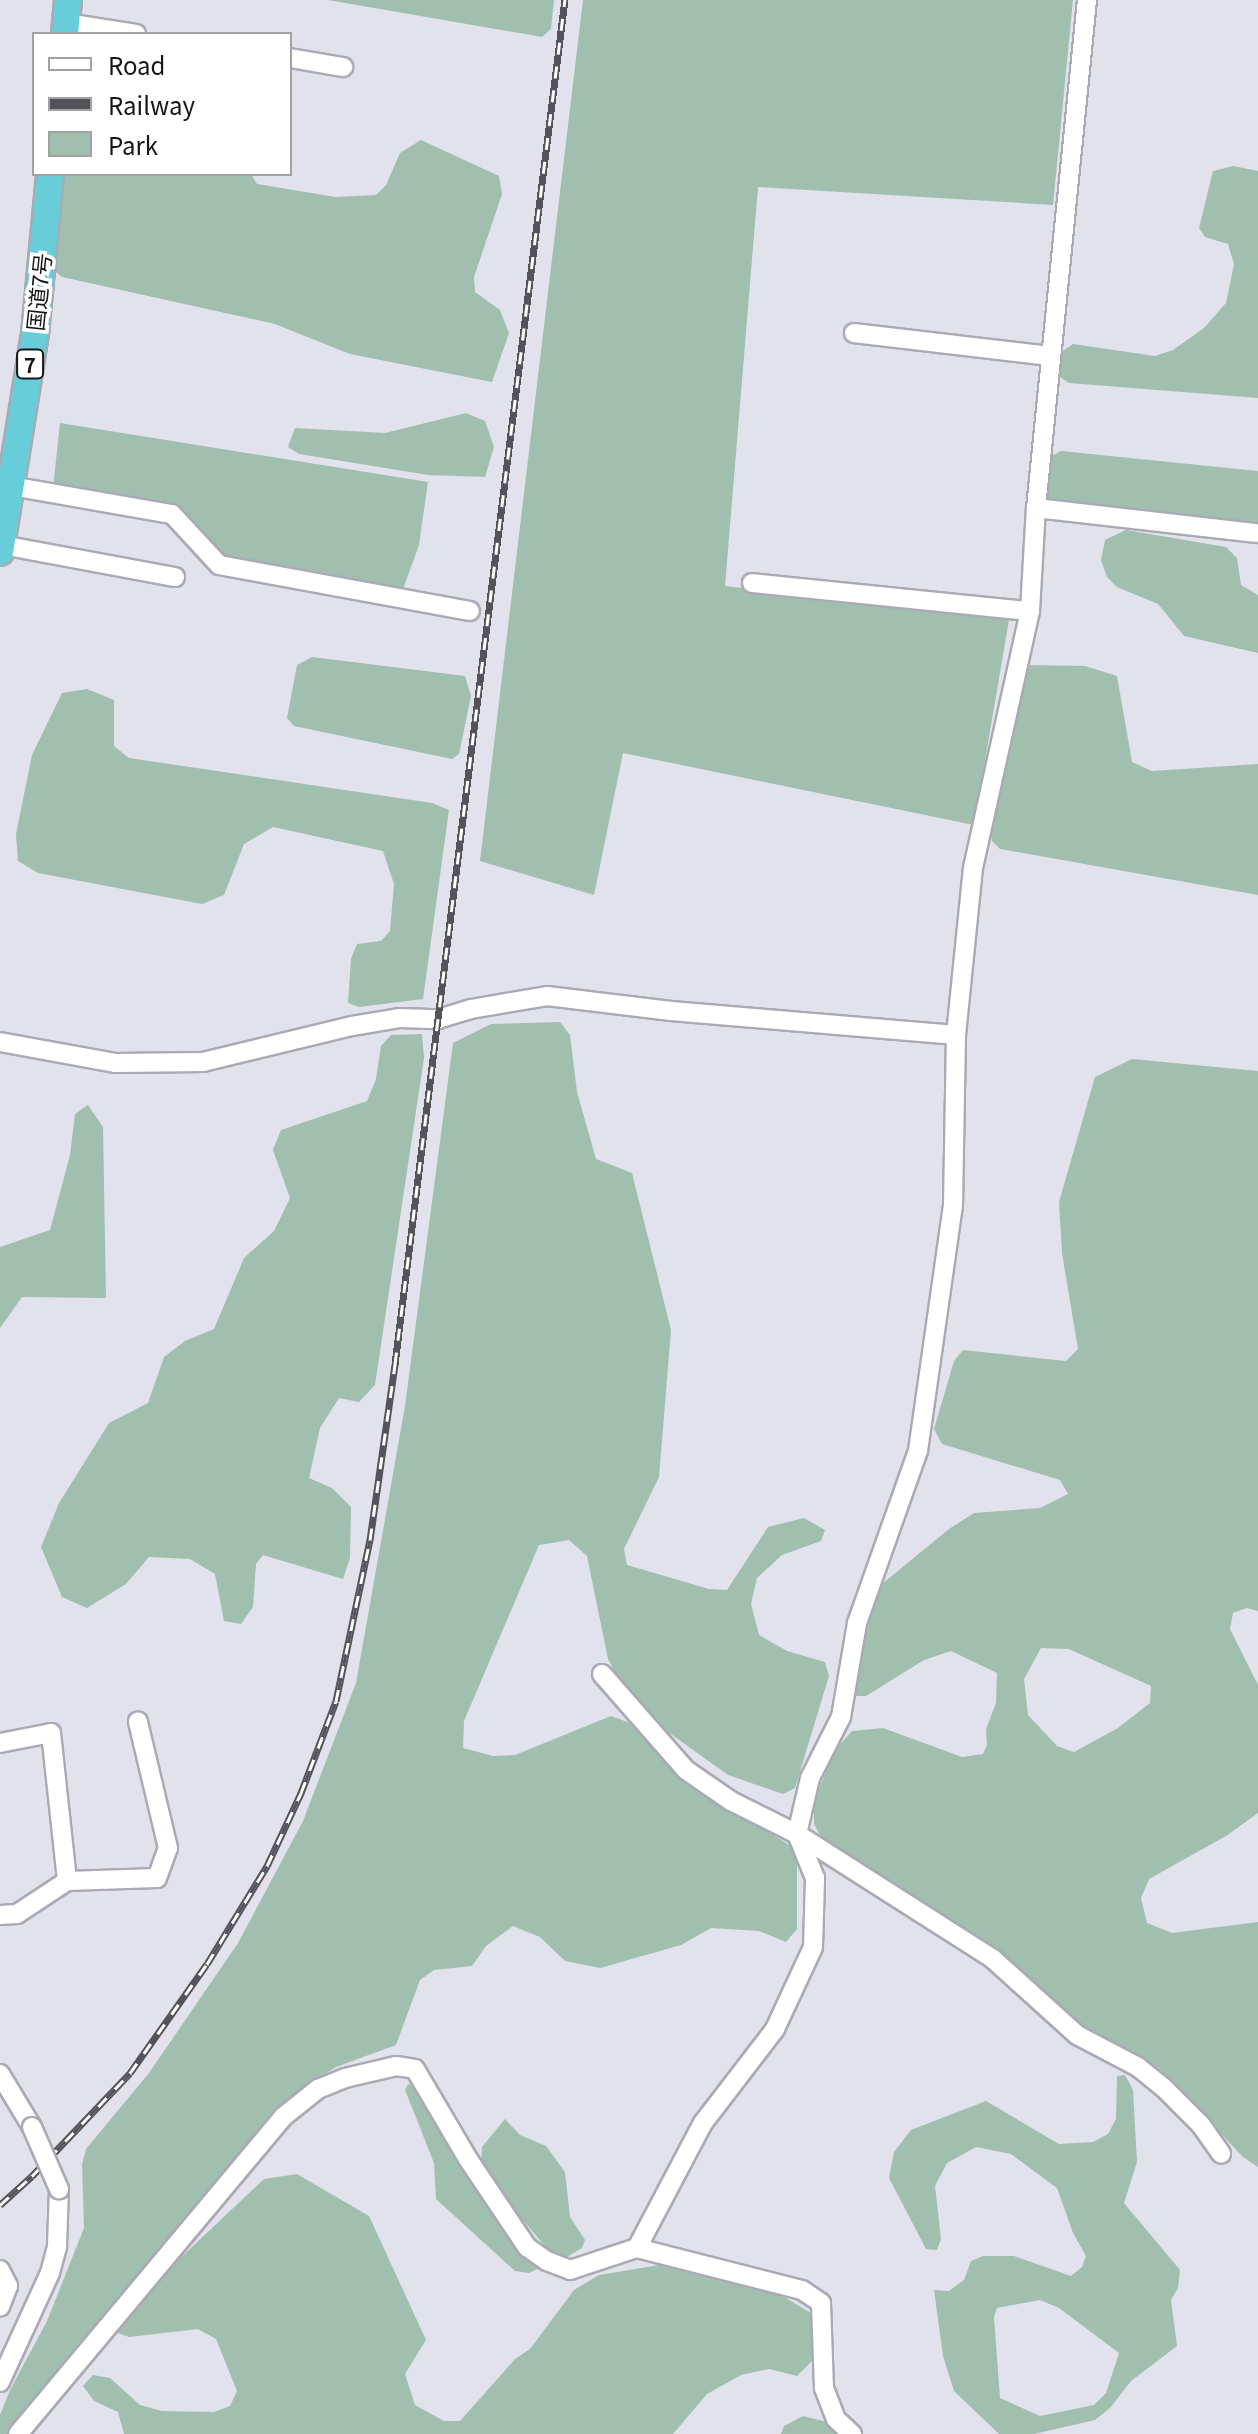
<!DOCTYPE html>
<meta charset="utf-8">
<style>
body{margin:0}
#map{position:relative;width:1258px;height:2434px;overflow:hidden;background:#e1e2ec;font-family:Georgia,"Noto Sans JP",serif}
div>[style]{position:absolute}
[style*='--x']{left:calc(var(--x)*1px);top:calc(var(--y)*1px);width:calc(var(--w)*1px);rotate:calc(var(--a)*1deg)}
.green>*{inset:0;background:#a1bfae}
.roads{filter:drop-shadow(2px 0 #a9aab4) drop-shadow(-2px 0 #a9aab4) drop-shadow(0 2px #a9aab4) drop-shadow(0 -2px #a9aab4)}
.minor>*{height:18px;margin:-9px;padding:0 9px;transform-origin:9px;border-radius:9px;background:#fff}
.highway>*{height:26px;margin:-13px;padding:0 13px;transform-origin:13px;border-radius:13px;background:#67cdd8}
.rail>*{height:7px;margin-top:-3.5px;transform-origin:0;background:repeating-linear-gradient(90deg,#fff 0 12px,#535359 0 24px);box-sizing:border-box;border-block:2px solid #535359}
.bridges{filter:drop-shadow(2px 0 #a9aab4) drop-shadow(-2px 0 #a9aab4) drop-shadow(0 2px #a9aab4) drop-shadow(0 -2px #a9aab4)}
.minor-bridge>*{height:18px;margin:-9px;padding:0 9px;transform-origin:9px;border-radius:9px;background:#fff}
span{translate:-50% -50%;white-space:nowrap;text-align:center;line-height:1.15;-webkit-text-stroke:7px #fff;paint-order:stroke}
.shield-label span{padding:2px 6px;background:#fff;border:2px solid;border-radius:6px;-webkit-text-stroke-width:0}
.shield-label{font-size:20px;color:#16161a;font-weight:700}
.street-label{font-size:22px;color:#16161a}
.legend{position:absolute;left:32px;top:32px;width:260px;height:144px;box-sizing:border-box;background:#fff;border:2px solid #a2a2a3;margin:0;padding:10px 14px;list-style:none;font-size:24px;color:#16161a}
.legend li{display:flex;align-items:center;gap:16px;height:40px}
.legend b{width:40px;border:2px solid #a2a2a3}
</style>
<div id="map">
<div class="green">
<div style="clip-path:polygon(328px 0,554px 0,551px 29px,542px 37px)"></div>
<div style="clip-path:polygon(583px 0,1073px 0,1053px 205px,758px 187px,725px 586px,1009px 620px,974px 825px,623px 753px,594px 895px,480px 861px)"></div>
<div style="clip-path:polygon(421px 140px,499px 176px,502px 194px,474px 277px,475px 292px,500px 310px,509px 333px,492px 382px,350px 354px,275px 324px,62px 277px,53px 270px,62px 174px,251px 174px,257px 184px,335px 197px,376px 195px,386px 185px,400px 153px)"></div>
<div style="clip-path:polygon(1233px 166px,1258px 171px,1258px 398px,1069px 383px,1060px 377px,1060px 353px,1073px 344px,1155px 356px,1173px 350px,1204px 328px,1226px 303px,1234px 264px,1228px 244px,1205px 237px,1199px 228px,1213px 171px)"></div>
<div style="clip-path:polygon(466px 413px,485px 421px,494px 447px,485px 477px,428px 475px,299px 454px,288px 447px,295px 428px,385px 433px)"></div>
<div style="clip-path:polygon(60px 423px,428px 482px,419px 545px,402px 592px,223px 560px,179px 510px,53px 488px)"></div>
<div style="clip-path:polygon(1061px 451px,1258px 471px,1258px 530px,1048px 504px,1045px 497px,1050px 457px)"></div>
<div style="clip-path:polygon(1126px 530px,1226px 547px,1237px 558px,1241px 585px,1258px 595px,1258px 653px,1184px 636px,1158px 604px,1117px 587px,1107px 577px,1101px 560px,1105px 540px)"></div>
<div style="clip-path:polygon(312px 657px,465px 676px,471px 696px,459px 754px,452px 759px,294px 726px,287px 718px,297px 665px)"></div>
<div style="clip-path:polygon(1029px 665px,1085px 666px,1117px 676px,1132px 762px,1152px 771px,1258px 764px,1258px 895px,1000px 849px,992px 841px,990px 829px,1023px 669px)"></div>
<div style="clip-path:polygon(87px 689px,114px 700px,114px 746px,129px 758px,432px 803px,449px 810px,423px 999px,359px 1007px,348px 1003px,351px 959px,357px 944px,381px 941px,390px 931px,394px 884px,383px 851px,273px 827px,244px 844px,224px 895px,202px 904px,38px 873px,18px 861px,16px 834px,32px 755px,62px 693px)"></div>
<div style="clip-path:polygon(560px 1022px,570px 1035px,577px 1092px,596px 1159px,632px 1173px,671px 1330px,659px 1477px,624px 1549px,627px 1565px,709px 1589px,727px 1590px,768px 1527px,804px 1518px,825px 1530px,821px 1541px,782px 1555px,757px 1578px,751px 1604px,759px 1635px,787px 1651px,825px 1662px,829px 1676px,795px 1788px,783px 1794px,728px 1775px,668px 1732px,625px 1690px,608px 1659px,587px 1556px,569px 1540px,539px 1545px,464px 1721px,463px 1748px,493px 1756px,515px 1755px,611px 1716px,633px 1724px,681px 1776px,797px 1850px,797px 1929px,786px 1942px,759px 1931px,711px 1928px,681px 1945px,600px 1968px,565px 1961px,540px 1937px,513px 1926px,486px 1946px,472px 1966px,434px 1970px,420px 1980px,396px 2045px,336px 2067px,296px 2093px,257px 2134px,8px 2434px,0 2434px,0 2415px,10px 2390px,47px 2321px,84px 2228px,82px 2164px,86px 2149px,149px 2073px,238px 1943px,303px 1821px,356px 1683px,405px 1406px,453px 1043px,491px 1024px)"></div>
<div style="clip-path:polygon(422px 1034px,424px 1058px,375px 1385px,359px 1402px,339px 1398px,320px 1428px,309px 1478px,332px 1488px,351px 1507px,350px 1558px,343px 1579px,263px 1555px,256px 1564px,253px 1607px,241px 1624px,224px 1621px,215px 1574px,190px 1559px,149px 1557px,126px 1584px,87px 1608px,62px 1597px,41px 1547px,59px 1503px,109px 1423px,148px 1403px,164px 1357px,185px 1341px,214px 1329px,244px 1258px,274px 1231px,290px 1198px,273px 1150px,281px 1130px,367px 1101px,376px 1079px,381px 1046px,391px 1035px)"></div>
<div style="clip-path:polygon(evenodd,1132px 1059px,1258px 1071px,1258px 1611px,1247px 1608px,1233px 1613px,1230px 1629px,1258px 1685px,1258px 1813px,1226px 1836px,1149px 1879px,1141px 1898px,1147px 1923px,1172px 1933px,1258px 1922px,1258px 2167px,1243px 2157px,1159px 2068px,1082px 2025px,1009px 1963px,823px 1841px,814px 1824px,814px 1800px,836px 1749px,852px 1731px,883px 1728px,962px 1757px,983px 1754px,987px 1745px,986px 1729px,996px 1703px,997px 1673px,951px 1651px,924px 1660px,866px 1696px,856px 1696px,857px 1676px,877px 1588px,949px 1529px,974px 1513px,1040px 1508px,1068px 1494px,1060px 1480px,942px 1444px,934px 1429px,954px 1361px,963px 1350px,1066px 1361px,1078px 1349px,1062px 1253px,1059px 1202px,1095px 1077px,1132px 1059px,1041px 1648px,1069px 1649px,1151px 1686px,1150px 1703px,1118px 1728px,1074px 1752px,1057px 1746px,1028px 1715px,1024px 1679px,1041px 1648px)"></div>
<div style="clip-path:polygon(88px 1105px,103px 1127px,106px 1298px,22px 1297px,0 1328px,0 1247px,50px 1230px,70px 1155px,75px 1114px)"></div>
<div style="clip-path:polygon(evenodd,1125px 2075px,1133px 2090px,1137px 2162px,1124px 2203px,1180px 2270px,1178px 2288px,1171px 2300px,1177px 2346px,1131px 2381px,1110px 2408px,1095px 2420px,1034px 2434px,999px 2434px,954px 2391px,943px 2356px,934px 2290px,949px 2291px,964px 2280px,971px 2261px,983px 2256px,1014px 2256px,1071px 2276px,1082px 2267px,1086px 2256px,1073px 2233px,1057px 2188px,1011px 2154px,976px 2147px,947px 2163px,935px 2186px,941px 2239px,937px 2250px,926px 2249px,889px 2178px,894px 2152px,911px 2130px,986px 2101px,1059px 2144px,1093px 2142px,1108px 2134px,1116px 2119px,1117px 2076px,1125px 2075px,1040px 2300px,1059px 2308px,1119px 2353px,1106px 2393px,1094px 2405px,1040px 2416px,1000px 2398px,994px 2317px,997px 2308px,1040px 2300px)"></div>
<div style="clip-path:polygon(408px 2084px,422px 2089px,537px 2269px,529px 2273px,515px 2271px,436px 2199px,434px 2163px,405px 2090px)"></div>
<div style="clip-path:polygon(505px 2119px,520px 2135px,546px 2146px,565px 2172px,570px 2217px,585px 2240px,582px 2248px,565px 2258px,549px 2251px,499px 2192px,481px 2163px,482px 2147px)"></div>
<div style="clip-path:polygon(297px 2174px,369px 2216px,426px 2340px,405px 2374px,415px 2405px,444px 2421px,460px 2421px,515px 2359px,530px 2349px,574px 2290px,599px 2275px,659px 2265px,784px 2297px,811px 2313px,813px 2360px,797px 2376px,769px 2369px,741px 2375px,707px 2394px,673px 2434px,124px 2434px,118px 2412px,94px 2401px,83px 2386px,93px 2375px,110px 2378px,140px 2405px,162px 2411px,214px 2412px,230px 2406px,237px 2391px,216px 2339px,198px 2329px,129px 2337px,118px 2333px,122px 2321px,176px 2262px,264px 2179px)"></div>
<div style="clip-path:polygon(803px 2416px,827px 2422px,839px 2434px,781px 2434px,784px 2426px)"></div>
</div>
<div class="roads">
<div class="minor">
<div style="--x:66;--y:23;--w:71;--a:8.9"></div>
<div style="--x:290;--y:58;--w:54;--a:9.6"></div>
<div style="--x:854;--y:333;--w:197;--a:6.7"></div>
<div style="--x:11;--y:486;--w:163;--a:9.9"></div>
<div style="--x:172;--y:514;--w:69;--a:47.3"></div>
<div style="--x:219;--y:565;--w:255;--a:10.4"></div>
<div style="--x:1036;--y:508;--w:222;--a:6.5"></div>
<div style="--x:2;--y:545;--w:176;--a:10.5"></div>
<div style="--x:752;--y:583;--w:279;--a:5.8"></div>
<div style="--x:0;--y:1042;--w:118;--a:10.3"></div>
<div style="--x:116;--y:1063;--w:87;--a:-0.7"></div>
<div style="--x:203;--y:1062;--w:153;--a:-13.6"></div>
<div style="--x:352;--y:1026;--w:49;--a:-9.5"></div>
<div style="--x:400;--y:1018;--w:38;--a:2"></div>
<div style="--x:438;--y:1019;--w:34;--a:-17"></div>
<div style="--x:471;--y:1009;--w:77;--a:-9.7"></div>
<div style="--x:547;--y:996;--w:125;--a:6.9"></div>
<div style="--x:671;--y:1011;--w:286;--a:4.8"></div>
<div style="--x:602;--y:1674;--w:128;--a:48.8"></div>
<div style="--x:686;--y:1770;--w:55;--a:34.6"></div>
<div style="--x:731;--y:1801;--w:74;--a:26.6"></div>
<div style="--x:797;--y:1834;--w:232;--a:32.5"></div>
<div style="--x:993;--y:1959;--w:113;--a:42.1"></div>
<div style="--x:1077;--y:2035;--w:69;--a:27.7"></div>
<div style="--x:1138;--y:2067;--w:33;--a:39"></div>
<div style="--x:1164;--y:2088;--w:52;--a:45"></div>
<div style="--x:1201;--y:2125;--w:35;--a:55"></div>
<div style="--x:0;--y:1743;--w:52;--a:-11.1"></div>
<div style="--x:51;--y:1733;--w:149;--a:83.8"></div>
<div style="--x:0;--y:1915;--w:17;--a:-3"></div>
<div style="--x:17;--y:1914;--w:60;--a:-33.4"></div>
<div style="--x:67;--y:1881;--w:90;--a:-1.9"></div>
<div style="--x:157;--y:1878;--w:32;--a:-70"></div>
<div style="--x:168;--y:1848;--w:130;--a:-103.4"></div>
<div style="--x:0;--y:2074;--w:62;--a:58.9"></div>
<div style="--x:637;--y:2248;--w:141;--a:-62.2"></div>
<div style="--x:703;--y:2123;--w:118;--a:-52.5"></div>
<div style="--x:775;--y:2029;--w:90;--a:-65.1"></div>
<div style="--x:813;--y:1947;--w:69;--a:-88.3"></div>
<div style="--x:815;--y:1878;--w:48;--a:-112.2"></div>
<div style="--x:797;--y:1834;--w:57;--a:-76.9"></div>
<div style="--x:810;--y:1778;--w:68;--a:-63.1"></div>
<div style="--x:841;--y:1717;--w:95;--a:-80.3"></div>
<div style="--x:857;--y:1623;--w:182;--a:-70.5"></div>
<div style="--x:918;--y:1451;--w:247;--a:-81.9"></div>
<div style="--x:953;--y:1206;--w:171;--a:-89"></div>
<div style="--x:956;--y:1035;--w:168;--a:-84.2"></div>
<div style="--x:973;--y:868;--w:263;--a:-77.5"></div>
<div style="--x:1030;--y:611;--w:103;--a:-86.7"></div>
<div style="--x:1036;--y:508;--w:511;--a:-84.27"></div>
<div style="--x:0;--y:2270;--w:18;--a:63"></div>
<div style="--x:8;--y:2286;--w:22;--a:111"></div>
<div style="--x:0;--y:2382;--w:120;--a:-65.4"></div>
<div style="--x:50;--y:2273;--w:28;--a:-75"></div>
<div style="--x:57;--y:2246;--w:57;--a:-88"></div>
<div style="--x:18;--y:2434;--w:413;--a:-50.1"></div>
<div style="--x:283;--y:2117;--w:45;--a:-38.7"></div>
<div style="--x:318;--y:2089;--w:29;--a:-22"></div>
<div style="--x:345;--y:2078;--w:52;--a:-13.2"></div>
<div style="--x:396;--y:2066;--w:19;--a:9"></div>
<div style="--x:415;--y:2069;--w:104;--a:59.5"></div>
<div style="--x:468;--y:2159;--w:106;--a:56.2"></div>
<div style="--x:527;--y:2247;--w:24;--a:35"></div>
<div style="--x:547;--y:2261;--w:25;--a:21"></div>
<div style="--x:570;--y:2270;--w:71;--a:-18.2"></div>
<div style="--x:637;--y:2248;--w:170;--a:14.3"></div>
<div style="--x:802;--y:2290;--w:23;--a:34"></div>
<div style="--x:821;--y:2303;--w:85;--a:88"></div>
<div style="--x:824;--y:2388;--w:33;--a:69"></div>
<div style="--x:836;--y:2419;--w:22;--a:43"></div>
</div>
<div class="highway">
<div style="--x:65;--y:34;--w:34;--a:-85"></div>
<div style="--x:0;--y:552;--w:221;--a:-80.9"></div>
<div style="--x:35;--y:334;--w:161;--a:-84.6"></div>
</div>
</div>
<div class="rail">
<div style="--x:0;--y:2205;--w:43;--a:-42.2"></div>
<div style="--x:32;--y:2176;--w:142;--a:-46.4"></div>
<div style="--x:130;--y:2073;--w:133;--a:-54.8"></div>
<div style="--x:207;--y:1964;--w:115;--a:-58.5"></div>
<div style="--x:267;--y:1866;--w:81;--a:-65"></div>
<div style="--x:301;--y:1793;--w:98;--a:-69.2"></div>
<div style="--x:336;--y:1701;--w:165;--a:-78.1"></div>
<div style="--x:370;--y:1540;--w:178;--a:-81.9"></div>
<div style="--x:395;--y:1364;--w:1375;--a:-82.9"></div>
</div>
<div class="bridges">
<div class="minor-bridge">
<div style="--x:32;--y:2127;--w:68;--a:66.5"></div>
</div>
</div>
<div class="shield-label">
<span style="left:30px;top:364px">7</span>
</div>
<div class="street-label">
<span style="left:38px;top:292px;rotate:-84deg">国道7号</span>
</div>
<ul class="legend">
<li><b style="height:10px;background:#fff"></b>Road</li>
<li><b style="height:10px;background:#535359"></b>Railway</li>
<li><b style="height:22px;background:#a1bfae"></b>Park</li>
</ul>
</div>
